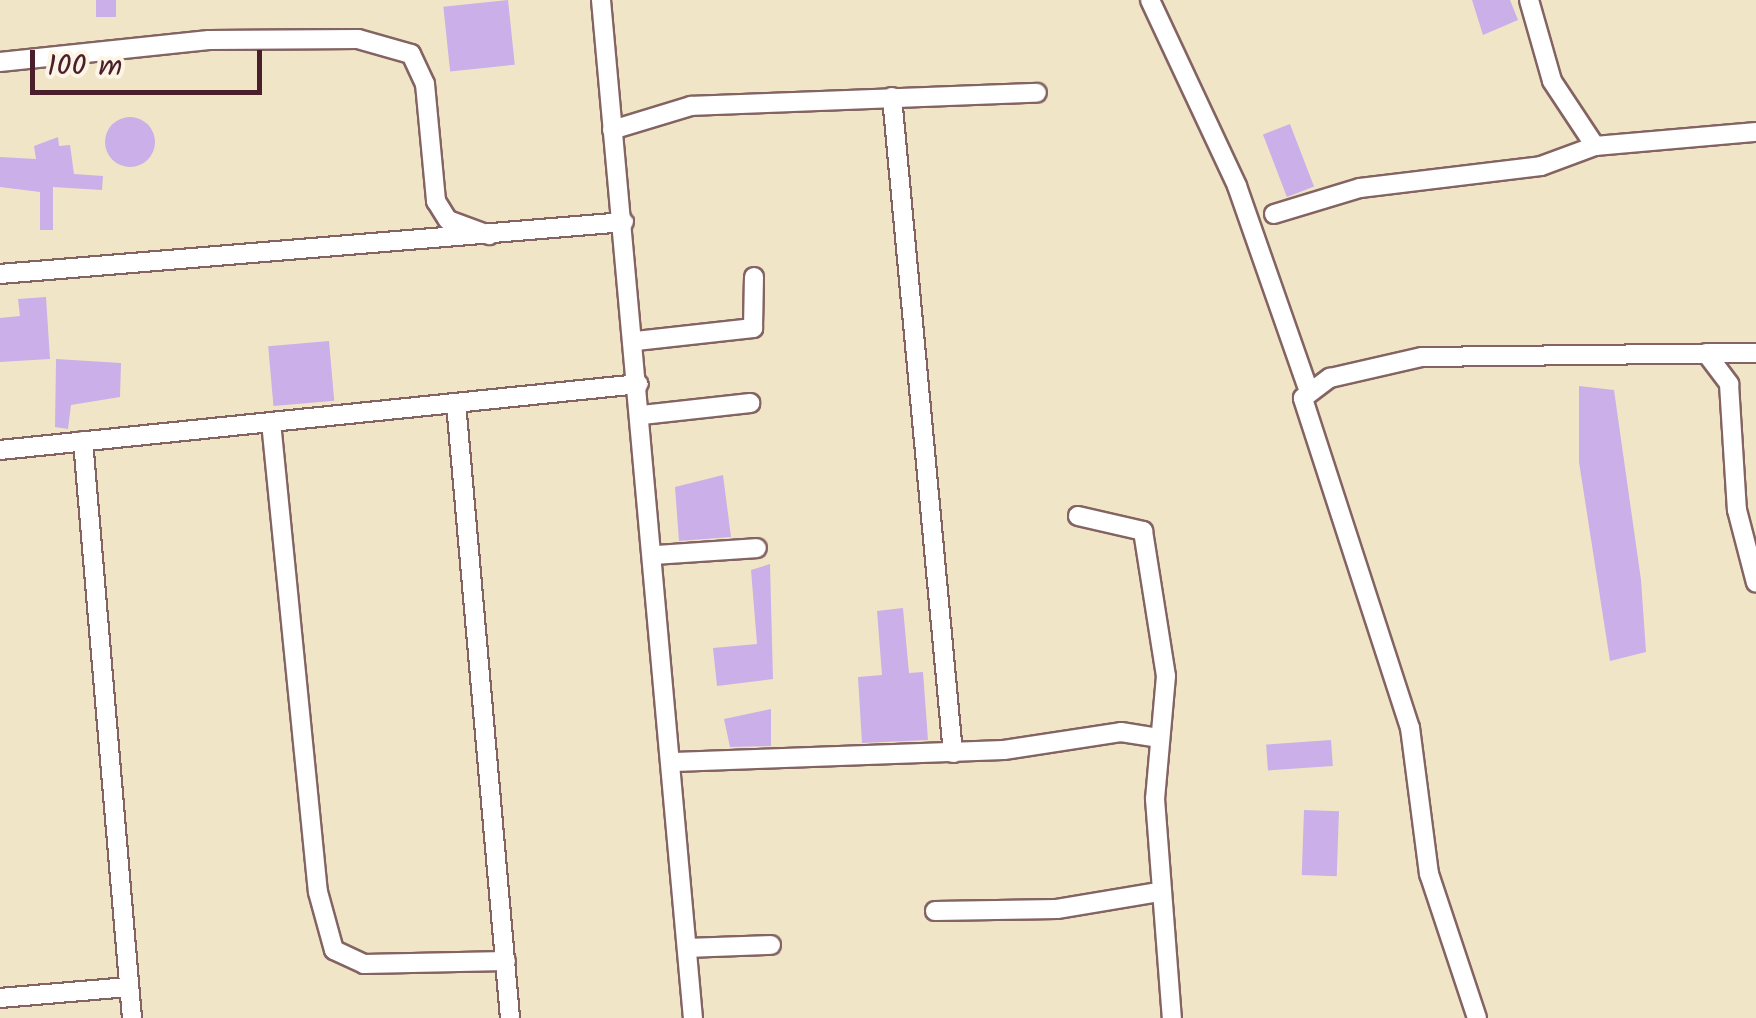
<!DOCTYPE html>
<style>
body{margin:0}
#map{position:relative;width:1756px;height:1018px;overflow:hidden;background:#f1e5c8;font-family:Kalam,sans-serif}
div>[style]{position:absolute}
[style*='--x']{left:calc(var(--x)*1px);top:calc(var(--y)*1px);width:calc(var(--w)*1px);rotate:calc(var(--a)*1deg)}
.building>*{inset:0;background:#caafe8;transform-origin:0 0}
.round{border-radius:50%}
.roads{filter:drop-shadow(2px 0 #846462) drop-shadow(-2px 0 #846462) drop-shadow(0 2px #846462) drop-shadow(0 -2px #846462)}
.minor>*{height:18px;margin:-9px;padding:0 9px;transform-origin:9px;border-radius:9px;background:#fff}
span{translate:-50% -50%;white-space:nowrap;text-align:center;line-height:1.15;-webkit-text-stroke:9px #fcf5e5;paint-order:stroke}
.scale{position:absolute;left:30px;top:50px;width:232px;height:45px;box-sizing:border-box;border:5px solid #4a1f2b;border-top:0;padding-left:12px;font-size:30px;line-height:35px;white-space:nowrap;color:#4a1f2b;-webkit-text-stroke:8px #fcf5e5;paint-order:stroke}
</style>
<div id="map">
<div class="building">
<div style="left:96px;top:0;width:20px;height:17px"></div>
<div style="left:508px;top:0;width:65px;height:65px;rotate:84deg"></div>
<div style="clip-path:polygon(1472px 0,1510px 0,1518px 20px,1483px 35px)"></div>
<div class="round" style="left:105px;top:117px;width:50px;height:50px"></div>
<div style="left:1290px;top:124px;width:67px;height:29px;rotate:69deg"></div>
<div style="clip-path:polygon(58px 137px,59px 146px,70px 145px,74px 174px,103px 176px,102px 190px,53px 187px,53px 230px,40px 230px,40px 192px,0 187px,0 157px,36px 159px,34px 146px)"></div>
<div style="clip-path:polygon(46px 297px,50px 359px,0 362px,0 318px,20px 316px,18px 299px)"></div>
<div style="left:329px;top:341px;width:60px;height:61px;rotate:85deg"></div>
<div style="clip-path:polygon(56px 359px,121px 363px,120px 397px,71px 405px,68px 429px,55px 427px)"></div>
<div style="clip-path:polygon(1579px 386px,1614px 390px,1641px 580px,1646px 652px,1610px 661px,1579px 462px)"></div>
<div style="clip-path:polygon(723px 475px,731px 537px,679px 541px,675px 487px)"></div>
<div style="clip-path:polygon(770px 564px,773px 679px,717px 686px,713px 648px,757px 644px,751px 570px)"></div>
<div style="clip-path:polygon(903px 608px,909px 673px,923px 672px,928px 740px,862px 743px,858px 677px,882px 675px,877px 611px)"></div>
<div style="clip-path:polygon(771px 709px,771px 746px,730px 747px,724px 719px)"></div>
<div style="left:1331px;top:740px;width:26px;height:65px;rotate:86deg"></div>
<div style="left:1304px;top:810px;width:35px;height:65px;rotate:2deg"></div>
</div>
<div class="roads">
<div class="minor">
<div style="--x:601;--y:0;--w:1022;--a:84.84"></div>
<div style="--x:1150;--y:0;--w:205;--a:64.9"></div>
<div style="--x:1237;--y:186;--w:215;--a:70.7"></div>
<div style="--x:1529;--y:0;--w:84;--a:74.1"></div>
<div style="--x:1552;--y:81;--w:78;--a:56.5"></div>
<div style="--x:0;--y:62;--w:210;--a:-6"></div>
<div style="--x:209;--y:40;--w:149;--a:-0.4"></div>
<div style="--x:358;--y:39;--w:55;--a:15.8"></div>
<div style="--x:411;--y:54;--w:33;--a:65"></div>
<div style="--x:425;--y:84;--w:118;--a:84.6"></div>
<div style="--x:436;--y:201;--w:22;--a:58"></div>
<div style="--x:448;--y:220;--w:44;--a:20.1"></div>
<div style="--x:892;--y:97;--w:659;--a:84.69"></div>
<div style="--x:612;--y:130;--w:83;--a:-16.9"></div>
<div style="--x:691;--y:106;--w:346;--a:-2.2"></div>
<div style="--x:1274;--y:214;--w:90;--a:-16.8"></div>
<div style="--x:1360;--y:188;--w:182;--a:-6.9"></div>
<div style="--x:1541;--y:166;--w:58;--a:-20.3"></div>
<div style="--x:1595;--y:146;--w:162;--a:-5"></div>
<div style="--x:0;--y:274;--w:626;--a:-4.76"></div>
<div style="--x:636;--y:341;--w:118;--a:-6.3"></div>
<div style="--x:753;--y:328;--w:51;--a:-88.9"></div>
<div style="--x:1706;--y:353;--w:39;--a:53"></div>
<div style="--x:1729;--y:384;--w:126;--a:86.4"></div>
<div style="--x:1737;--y:510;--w:75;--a:75.4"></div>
<div style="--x:456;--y:403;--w:617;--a:84.98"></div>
<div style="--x:642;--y:415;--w:109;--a:-6.3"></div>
<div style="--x:271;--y:422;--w:472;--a:84.3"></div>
<div style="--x:318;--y:892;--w:60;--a:74.6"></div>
<div style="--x:334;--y:950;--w:33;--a:25"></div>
<div style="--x:364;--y:964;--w:142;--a:-1.2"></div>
<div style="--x:83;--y:441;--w:579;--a:85.15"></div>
<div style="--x:0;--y:450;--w:642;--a:-5.9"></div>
<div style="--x:1078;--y:516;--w:67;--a:13"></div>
<div style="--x:1143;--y:531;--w:147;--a:81"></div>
<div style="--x:1166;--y:676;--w:123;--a:95.1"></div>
<div style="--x:1155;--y:799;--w:220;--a:85.6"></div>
<div style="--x:655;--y:555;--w:102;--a:-3.9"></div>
<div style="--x:674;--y:762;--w:330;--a:-2.1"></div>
<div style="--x:1004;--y:750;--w:118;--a:-8.7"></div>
<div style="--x:1121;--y:732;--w:36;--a:9"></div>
<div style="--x:935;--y:911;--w:122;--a:-0.9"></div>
<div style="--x:1057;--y:909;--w:103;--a:-9.5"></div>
<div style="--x:688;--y:948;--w:83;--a:-2.1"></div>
<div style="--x:0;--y:998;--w:129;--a:-4.9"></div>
<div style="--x:1477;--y:1018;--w:152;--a:-108.4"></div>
<div style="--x:1429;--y:874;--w:147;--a:-97.4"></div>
<div style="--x:1410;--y:728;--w:347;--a:-108"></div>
<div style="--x:1303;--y:398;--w:34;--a:-37"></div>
<div style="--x:1330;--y:378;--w:94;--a:-12.9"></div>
<div style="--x:1422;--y:357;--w:334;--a:-0.7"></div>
</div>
</div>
<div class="scale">100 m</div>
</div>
